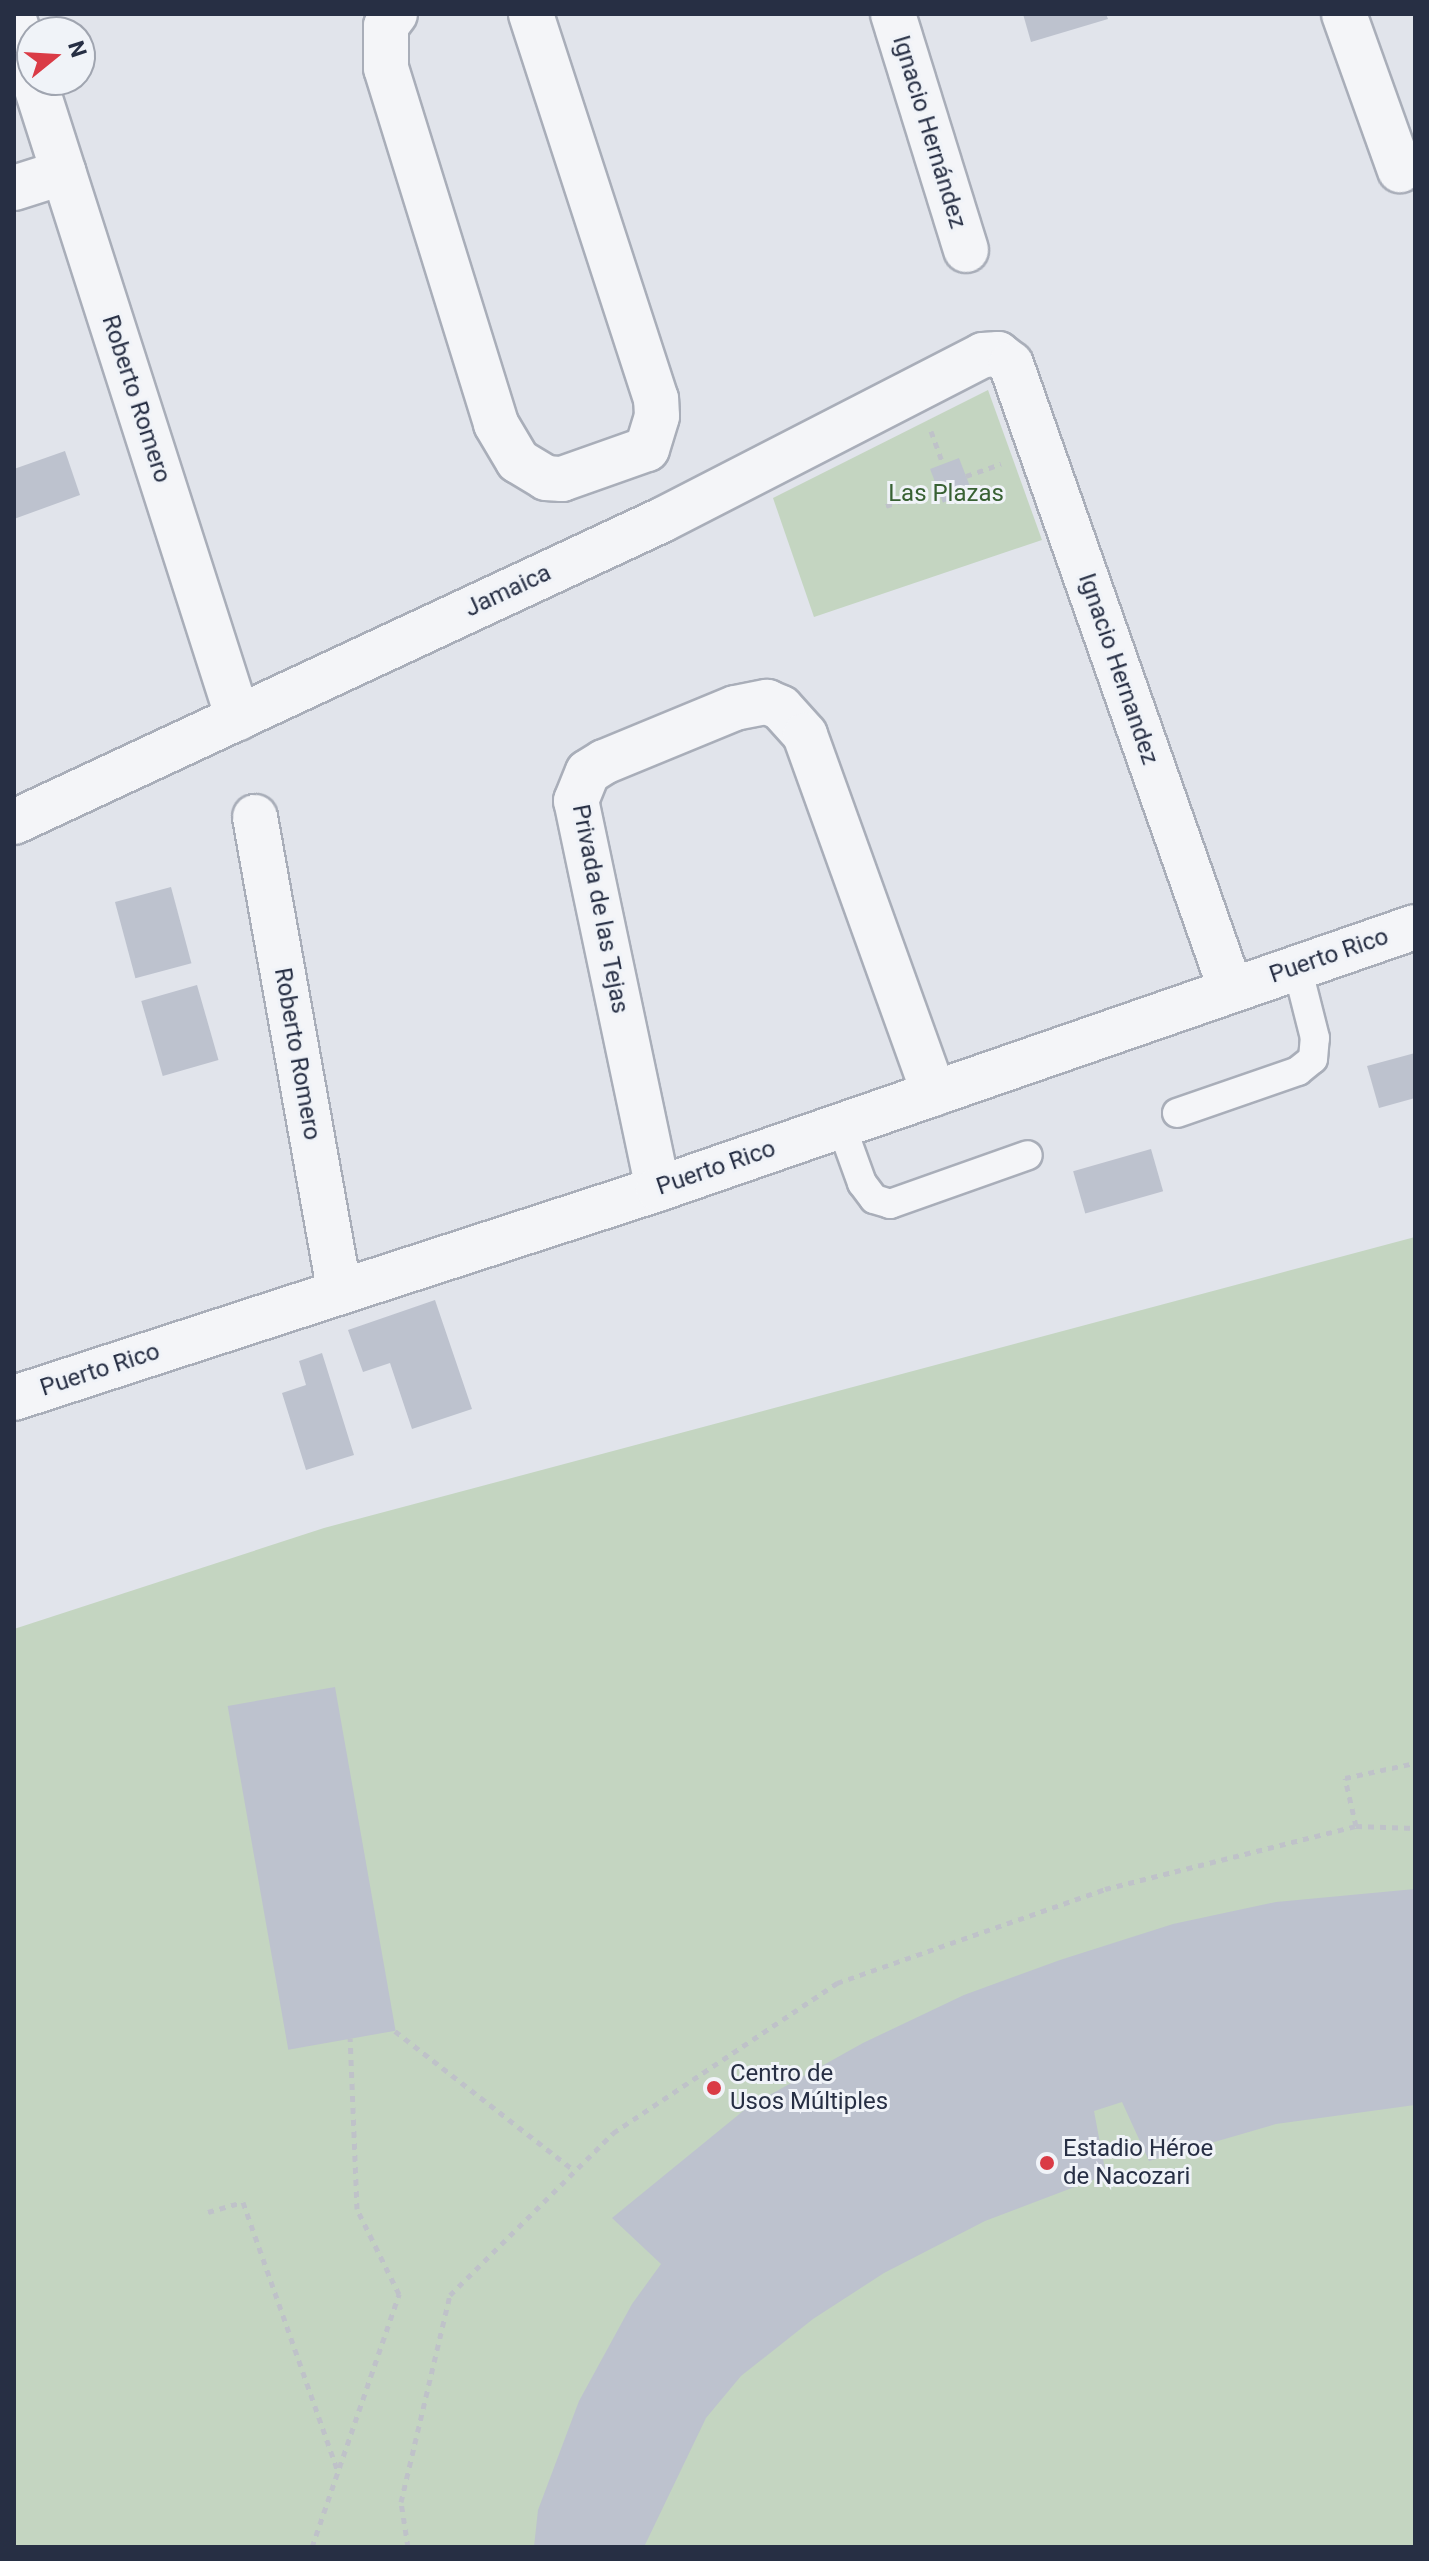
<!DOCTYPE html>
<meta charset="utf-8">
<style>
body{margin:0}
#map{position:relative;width:1429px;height:2561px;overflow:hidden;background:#e1e4eb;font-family:Roboto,sans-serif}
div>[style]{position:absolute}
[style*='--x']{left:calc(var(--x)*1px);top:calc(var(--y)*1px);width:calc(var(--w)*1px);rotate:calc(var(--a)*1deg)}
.green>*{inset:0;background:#c4d5c1}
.building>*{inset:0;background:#bdc2ce;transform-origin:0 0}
.path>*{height:5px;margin-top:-2.5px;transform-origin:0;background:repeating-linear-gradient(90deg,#bfc2c9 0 6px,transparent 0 12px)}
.roads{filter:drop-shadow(2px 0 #a9aeb9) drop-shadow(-2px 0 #a9aeb9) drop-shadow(0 2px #a9aeb9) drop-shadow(0 -2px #a9aeb9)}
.lane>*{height:28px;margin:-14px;padding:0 14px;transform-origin:14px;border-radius:14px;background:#f4f5f8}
.street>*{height:44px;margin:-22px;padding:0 22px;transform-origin:22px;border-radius:22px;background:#f4f5f8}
.dots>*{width:22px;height:22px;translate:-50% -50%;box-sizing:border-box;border:4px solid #f0f3f8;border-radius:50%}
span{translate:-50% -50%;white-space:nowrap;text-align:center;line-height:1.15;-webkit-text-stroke:6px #f0f3f8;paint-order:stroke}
.street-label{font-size:24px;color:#272f44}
.park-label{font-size:24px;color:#386133}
.poi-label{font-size:24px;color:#272f44}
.left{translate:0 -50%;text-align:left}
.frame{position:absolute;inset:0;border:16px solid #272f44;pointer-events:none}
.north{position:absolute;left:16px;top:16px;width:80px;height:80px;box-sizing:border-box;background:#f0f3f8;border:2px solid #a0a5b0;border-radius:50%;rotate:72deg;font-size:22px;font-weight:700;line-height:32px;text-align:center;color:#272f44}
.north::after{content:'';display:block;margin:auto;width:28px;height:36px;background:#da3b46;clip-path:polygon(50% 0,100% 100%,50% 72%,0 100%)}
</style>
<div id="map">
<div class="green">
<div style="clip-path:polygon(988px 390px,1042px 540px,814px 617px,773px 498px)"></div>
<div style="clip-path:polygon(1415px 1237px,1415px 2547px,14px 2547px,14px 1629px,324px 1528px)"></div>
</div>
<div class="building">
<div style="clip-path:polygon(1023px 14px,1106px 14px,1108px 19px,1031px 42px)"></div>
<div style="clip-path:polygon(65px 451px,80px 495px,14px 519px,14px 469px)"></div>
<div style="left:959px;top:458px;width:36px;height:31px;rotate:69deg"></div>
<div style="left:171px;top:887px;width:79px;height:58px;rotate:75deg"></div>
<div style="left:197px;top:985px;width:78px;height:58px;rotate:74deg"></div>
<div style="clip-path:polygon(1415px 1053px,1415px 1098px,1379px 1108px,1367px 1066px)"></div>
<div style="left:1151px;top:1149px;width:44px;height:81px;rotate:74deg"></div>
<div style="clip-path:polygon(435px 1300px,472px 1409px,412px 1429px,390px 1363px,363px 1372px,348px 1330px)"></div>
<div style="clip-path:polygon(322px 1353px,354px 1455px,306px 1470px,282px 1393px,306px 1385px,299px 1361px)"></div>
<div style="left:335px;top:1687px;width:349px;height:109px;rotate:80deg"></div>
<div style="clip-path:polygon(1415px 1889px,1415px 2105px,1276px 2124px,1149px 2161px,1122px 2102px,1094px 2111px,1106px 2175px,985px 2221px,884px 2273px,813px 2319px,741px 2376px,706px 2418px,644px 2547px,534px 2547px,538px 2510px,579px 2401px,632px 2304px,661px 2264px,612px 2218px,748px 2107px,863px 2043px,964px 1995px,1060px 1960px,1173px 1924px,1276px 1902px)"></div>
</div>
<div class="path">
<div style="--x:931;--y:431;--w:35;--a:70"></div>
<div style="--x:966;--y:476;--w:37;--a:-19"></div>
<div style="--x:886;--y:506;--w:54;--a:-19.4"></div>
<div style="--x:1356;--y:1826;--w:49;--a:-102.9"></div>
<div style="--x:1345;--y:1778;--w:72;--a:-12.1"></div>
<div style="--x:395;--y:2031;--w:228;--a:37.9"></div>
<div style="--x:208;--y:2212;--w:36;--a:-16"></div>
<div style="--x:243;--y:2202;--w:286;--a:70.6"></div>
<div style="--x:312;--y:2547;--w:268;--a:-71"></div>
<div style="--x:399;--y:2294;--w:95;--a:-116.3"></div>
<div style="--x:357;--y:2209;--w:171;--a:-92.3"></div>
<div style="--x:408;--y:2547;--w:46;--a:-98.8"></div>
<div style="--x:401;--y:2502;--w:213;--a:-76.7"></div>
<div style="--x:450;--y:2295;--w:230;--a:-44.8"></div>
<div style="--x:613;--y:2133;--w:270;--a:-33.8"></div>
<div style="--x:837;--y:1983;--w:284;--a:-19.3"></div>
<div style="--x:1105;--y:1889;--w:259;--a:-14.1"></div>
<div style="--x:1356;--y:1826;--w:59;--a:1.9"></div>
</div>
<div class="roads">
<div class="lane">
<div style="--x:1177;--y:1113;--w:128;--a:-19.1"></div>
<div style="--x:1298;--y:1071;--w:19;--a:-39"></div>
<div style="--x:1313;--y:1059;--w:21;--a:-85"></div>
<div style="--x:1315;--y:1038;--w:73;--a:-104.2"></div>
<div style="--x:841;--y:1125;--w:62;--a:70.1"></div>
<div style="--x:862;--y:1183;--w:20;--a:53"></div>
<div style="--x:874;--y:1199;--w:17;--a:17"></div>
<div style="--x:890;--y:1204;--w:146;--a:-19.5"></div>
</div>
<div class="street">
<div style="--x:395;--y:14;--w:15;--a:127"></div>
<div style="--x:386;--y:26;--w:42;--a:90"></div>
<div style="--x:386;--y:68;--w:373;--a:72.8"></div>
<div style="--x:496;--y:424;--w:43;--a:59.3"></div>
<div style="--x:518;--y:461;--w:33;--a:31"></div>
<div style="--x:546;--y:478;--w:16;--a:4"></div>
<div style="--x:562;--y:479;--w:90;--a:-19.4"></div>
<div style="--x:647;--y:449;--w:34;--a:-73"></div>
<div style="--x:657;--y:416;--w:17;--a:-93"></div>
<div style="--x:656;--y:399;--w:405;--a:-108"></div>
<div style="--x:893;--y:14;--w:247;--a:72.8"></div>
<div style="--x:1344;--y:14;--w:166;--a:70.3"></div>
<div style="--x:14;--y:19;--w:58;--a:71.9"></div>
<div style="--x:34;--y:80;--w:670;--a:72.27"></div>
<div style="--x:14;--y:188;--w:52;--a:-17.7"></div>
<div style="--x:255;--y:817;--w:480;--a:79.9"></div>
<div style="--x:14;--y:822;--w:715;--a:-24.99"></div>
<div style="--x:662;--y:520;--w:361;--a:-27.2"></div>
<div style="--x:983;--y:355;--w:15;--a:-4"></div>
<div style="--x:998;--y:354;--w:16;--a:38"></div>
<div style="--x:1011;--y:364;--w:664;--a:70.64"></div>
<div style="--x:658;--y:1189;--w:397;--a:-101.9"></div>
<div style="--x:576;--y:801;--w:31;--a:-68"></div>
<div style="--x:588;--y:772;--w:19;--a:-32"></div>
<div style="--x:604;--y:762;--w:142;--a:-22.4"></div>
<div style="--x:735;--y:708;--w:33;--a:-11"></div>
<div style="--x:767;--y:702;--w:15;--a:23"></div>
<div style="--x:781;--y:708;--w:36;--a:48"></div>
<div style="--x:805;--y:735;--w:381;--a:70.2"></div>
<div style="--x:14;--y:1398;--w:677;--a:-17.98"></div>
<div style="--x:658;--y:1189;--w:801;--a:-19.09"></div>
</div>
</div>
<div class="dots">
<div style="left:714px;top:2088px;background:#da3b46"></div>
<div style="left:1047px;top:2163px;background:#da3b46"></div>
</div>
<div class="street-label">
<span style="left:929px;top:132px;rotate:73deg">Ignacio Hernández</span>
<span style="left:136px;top:399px;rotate:72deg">Roberto Romero</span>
<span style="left:508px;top:591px;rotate:-25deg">Jamaica</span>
<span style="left:1118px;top:669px;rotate:71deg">Ignacio Hernandez</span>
<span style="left:600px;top:909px;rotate:79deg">Privada de las Tejas</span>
<span style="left:1329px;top:956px;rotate:-19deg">Puerto Rico</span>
<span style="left:297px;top:1054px;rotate:80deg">Roberto Romero</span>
<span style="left:716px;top:1168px;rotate:-19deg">Puerto Rico</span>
<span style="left:100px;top:1370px;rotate:-18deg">Puerto Rico</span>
</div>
<div class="park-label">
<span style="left:946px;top:494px">Las Plazas</span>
</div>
<div class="poi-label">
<span class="left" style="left:730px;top:2088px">Centro de<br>Usos Múltiples</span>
<span class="left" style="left:1063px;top:2163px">Estadio Héroe<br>de Nacozari</span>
</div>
<div class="frame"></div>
<div class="north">N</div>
</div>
